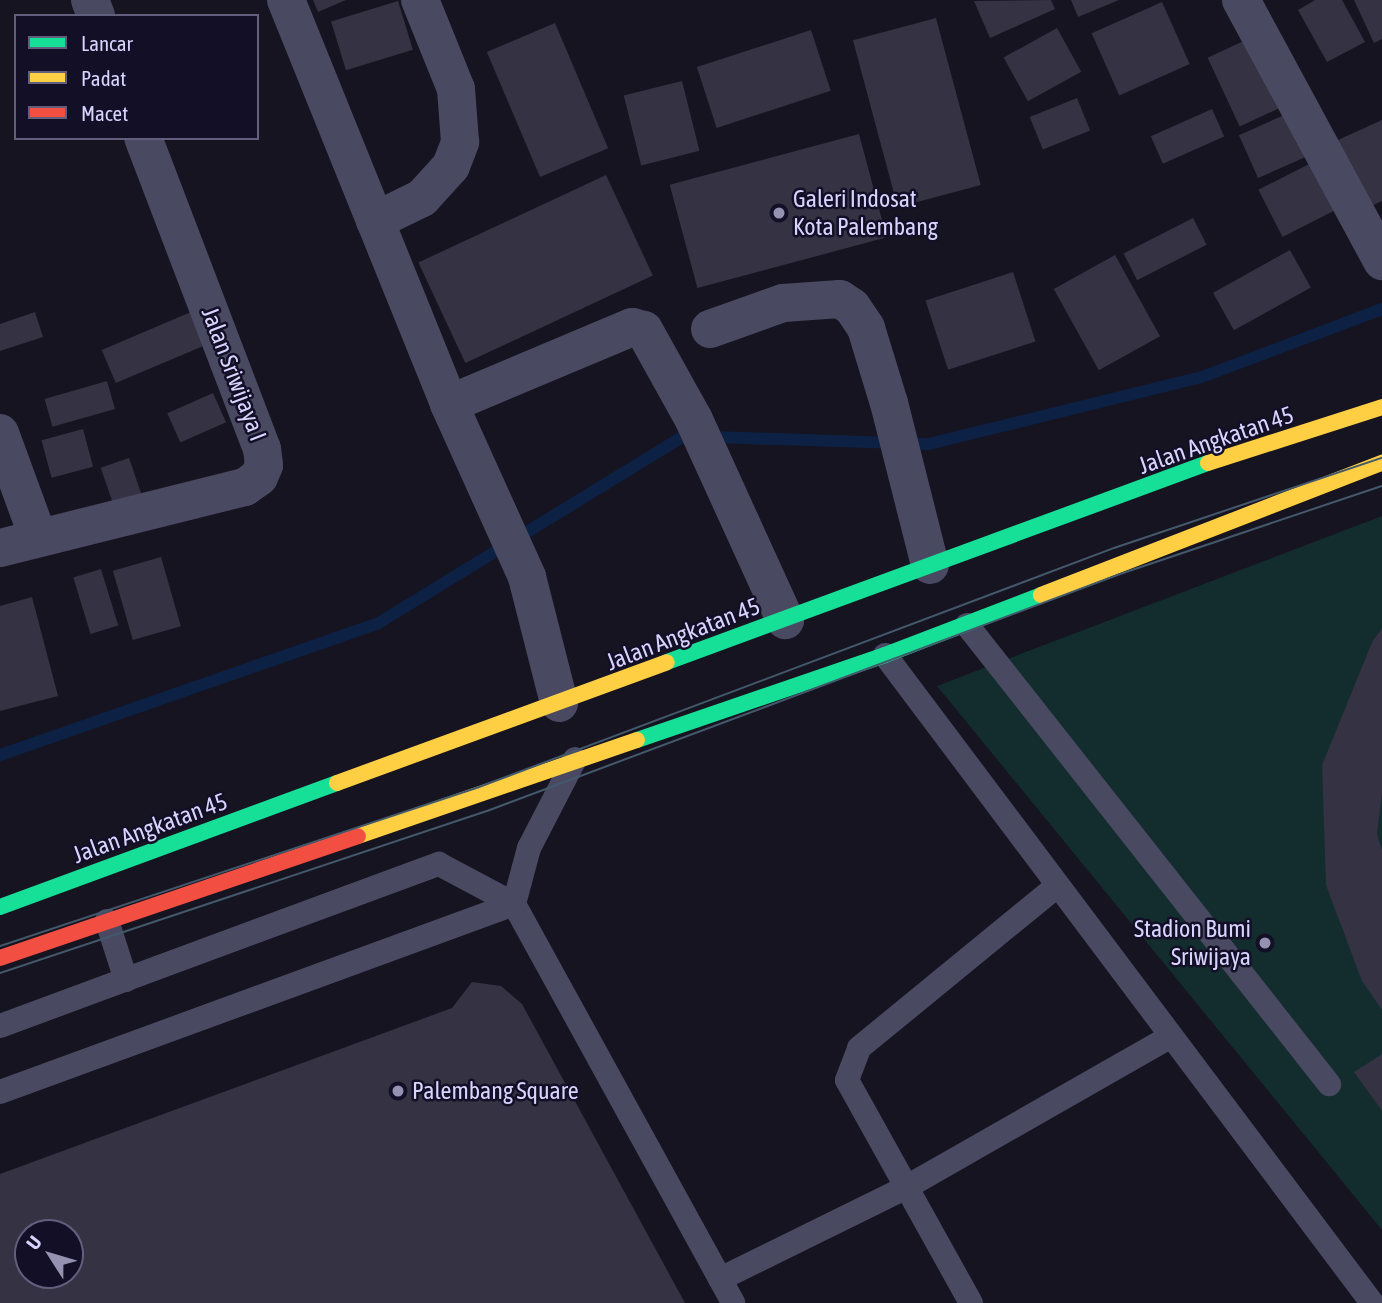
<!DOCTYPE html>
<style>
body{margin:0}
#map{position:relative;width:1382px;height:1303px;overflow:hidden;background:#161421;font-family:"Asap Condensed",sans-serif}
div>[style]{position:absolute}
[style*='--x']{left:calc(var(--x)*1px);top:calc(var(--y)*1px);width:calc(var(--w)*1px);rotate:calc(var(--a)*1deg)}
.green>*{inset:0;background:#132c2d}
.stream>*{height:12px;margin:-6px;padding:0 6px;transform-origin:6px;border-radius:6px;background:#0d2144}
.building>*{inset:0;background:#343243;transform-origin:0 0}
.lane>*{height:24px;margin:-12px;padding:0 12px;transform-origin:12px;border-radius:12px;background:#4a4962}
.street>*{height:38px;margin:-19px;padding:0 19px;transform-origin:19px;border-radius:19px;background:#4a4962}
.fast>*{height:16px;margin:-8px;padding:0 8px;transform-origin:8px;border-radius:8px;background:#16e098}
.slow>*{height:16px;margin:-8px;padding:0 8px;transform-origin:8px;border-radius:8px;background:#ffcf43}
.jam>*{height:16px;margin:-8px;padding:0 8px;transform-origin:8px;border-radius:8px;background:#f24e42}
.tram>*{height:2px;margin:-1px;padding:0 1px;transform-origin:1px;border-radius:1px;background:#43596b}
.dots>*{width:19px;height:19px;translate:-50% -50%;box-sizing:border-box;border:4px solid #130f26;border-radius:50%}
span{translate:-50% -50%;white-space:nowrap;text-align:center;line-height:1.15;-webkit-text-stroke:5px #130f26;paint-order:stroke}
.poi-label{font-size:24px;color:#d9d4ff}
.left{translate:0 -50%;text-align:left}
.right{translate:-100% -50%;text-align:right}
.street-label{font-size:24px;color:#d9d4ff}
.legend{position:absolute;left:14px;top:14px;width:245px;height:126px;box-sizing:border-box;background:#130f26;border:2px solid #625e7d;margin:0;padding:9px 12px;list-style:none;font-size:21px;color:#d9d4ff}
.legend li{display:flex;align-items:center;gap:14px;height:35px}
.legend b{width:35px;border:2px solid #625e7d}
.north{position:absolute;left:14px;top:1219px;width:70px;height:70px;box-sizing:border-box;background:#130f26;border:2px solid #625e7d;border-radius:50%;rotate:307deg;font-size:19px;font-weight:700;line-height:28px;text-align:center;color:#d9d4ff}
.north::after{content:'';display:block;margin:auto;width:24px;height:32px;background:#9591b1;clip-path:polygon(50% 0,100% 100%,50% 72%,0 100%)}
</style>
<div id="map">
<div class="green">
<div style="clip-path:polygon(1382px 516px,1382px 1230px,937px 686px)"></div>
</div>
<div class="stream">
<div style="--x:0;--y:755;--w:399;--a:-19.2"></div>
<div style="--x:377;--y:624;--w:360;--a:-31.5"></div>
<div style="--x:684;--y:436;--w:245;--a:1.9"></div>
<div style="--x:929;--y:444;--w:281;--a:-13.8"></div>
<div style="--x:1202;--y:377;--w:192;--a:-20.7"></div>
</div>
<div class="building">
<div style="clip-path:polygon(313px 0,346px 0,318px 12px)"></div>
<div style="clip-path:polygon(1051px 0,1055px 9px,990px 38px,974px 1px)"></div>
<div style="clip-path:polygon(1071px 0,1119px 0,1078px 17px)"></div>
<div style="clip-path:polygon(1315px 0,1342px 0,1365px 42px,1327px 62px,1298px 10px)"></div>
<div style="clip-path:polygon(1354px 0,1382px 0,1382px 39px,1374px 43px)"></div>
<div style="left:398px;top:1px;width:51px;height:70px;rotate:73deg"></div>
<div style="left:1162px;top:2px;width:68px;height:77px;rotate:66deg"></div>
<div style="left:936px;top:18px;width:173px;height:86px;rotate:75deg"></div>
<div style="left:555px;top:23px;width:136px;height:74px;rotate:67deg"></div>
<div style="left:1057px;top:28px;width:50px;height:61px;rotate:61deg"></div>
<div style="left:811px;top:30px;width:64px;height:120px;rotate:72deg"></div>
<div style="left:1252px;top:37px;width:76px;height:49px;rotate:65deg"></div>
<div style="left:682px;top:81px;width:72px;height:60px;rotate:76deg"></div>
<div style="left:1077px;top:98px;width:35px;height:51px;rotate:68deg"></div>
<div style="left:1212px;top:109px;width:30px;height:67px;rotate:66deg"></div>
<div style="left:1291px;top:112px;width:47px;height:57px;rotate:66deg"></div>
<div style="clip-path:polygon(1382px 120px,1382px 201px,1369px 207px,1338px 140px)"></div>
<div style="left:859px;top:134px;width:107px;height:196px;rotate:75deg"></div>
<div style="left:1311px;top:163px;width:53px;height:59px;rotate:63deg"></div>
<div style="left:606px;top:175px;width:111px;height:207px;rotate:65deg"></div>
<div style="left:1193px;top:218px;width:30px;height:78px;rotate:63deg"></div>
<div style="left:1290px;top:250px;width:43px;height:88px;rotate:61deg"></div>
<div style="left:1115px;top:255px;width:93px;height:70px;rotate:61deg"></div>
<div style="left:1013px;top:272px;width:73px;height:92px;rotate:72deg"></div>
<div style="clip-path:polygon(35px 312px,43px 337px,0 351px,0 324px)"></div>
<div style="left:191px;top:312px;width:36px;height:97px;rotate:67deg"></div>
<div style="left:107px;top:381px;width:29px;height:65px;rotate:74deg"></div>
<div style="left:213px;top:393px;width:32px;height:50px;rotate:66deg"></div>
<div style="left:83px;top:429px;width:39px;height:43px;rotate:75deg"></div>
<div style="left:129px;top:458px;width:50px;height:30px;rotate:71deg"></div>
<div style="left:161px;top:557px;width:72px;height:50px;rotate:74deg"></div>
<div style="left:101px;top:569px;width:59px;height:29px;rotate:73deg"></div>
<div style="clip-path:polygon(32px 597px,58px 696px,0 711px,0 606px)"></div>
<div style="clip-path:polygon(1382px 629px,1382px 794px,1377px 834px,1382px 850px,1382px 1010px,1362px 981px,1326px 885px,1322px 765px,1373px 640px)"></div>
<div style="clip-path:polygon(evenodd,472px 982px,501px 986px,522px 1004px,685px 1303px,0 1303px,0 1174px,452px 1008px,472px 982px,28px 1233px,70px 1233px,70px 1275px,28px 1275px,28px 1233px)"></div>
<div style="clip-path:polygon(1382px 1054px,1382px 1111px,1354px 1072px)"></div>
</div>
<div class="lane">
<div style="--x:967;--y:625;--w:585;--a:51.74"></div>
<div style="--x:885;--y:655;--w:811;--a:53.07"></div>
<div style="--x:514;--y:904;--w:58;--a:-75"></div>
<div style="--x:529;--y:848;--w:100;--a:-62.7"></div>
<div style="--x:107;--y:921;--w:62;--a:72.1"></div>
<div style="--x:0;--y:1026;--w:468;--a:-20.3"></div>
<div style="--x:439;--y:864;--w:85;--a:28.1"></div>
<div style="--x:514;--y:904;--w:455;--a:61.2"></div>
<div style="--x:0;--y:1092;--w:547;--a:-20.09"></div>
<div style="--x:720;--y:1279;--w:206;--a:-26.2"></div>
<div style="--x:905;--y:1188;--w:305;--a:-29.7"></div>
<div style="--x:971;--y:1303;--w:255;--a:-119.1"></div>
<div style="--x:847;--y:1080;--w:34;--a:-69"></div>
<div style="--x:859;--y:1048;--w:254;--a:-39.3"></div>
</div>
<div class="street">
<div style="--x:90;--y:0;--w:17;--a:69"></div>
<div style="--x:286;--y:0;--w:436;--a:68"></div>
<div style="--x:449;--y:404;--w:190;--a:65.7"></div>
<div style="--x:527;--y:577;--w:130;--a:75.7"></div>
<div style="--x:1241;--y:0;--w:297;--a:61.6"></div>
<div style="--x:375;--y:221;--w:52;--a:-26.1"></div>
<div style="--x:422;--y:198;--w:43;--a:-47.8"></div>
<div style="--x:451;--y:166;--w:26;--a:-69"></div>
<div style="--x:460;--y:142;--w:53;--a:-94.3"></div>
<div style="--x:456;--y:89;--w:96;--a:-112"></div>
<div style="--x:710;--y:329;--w:77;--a:-19.6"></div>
<div style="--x:783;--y:303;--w:57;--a:-4"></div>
<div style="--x:840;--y:299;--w:14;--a:34"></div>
<div style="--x:852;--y:307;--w:25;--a:56"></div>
<div style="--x:866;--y:328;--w:78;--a:73"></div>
<div style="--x:889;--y:403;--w:167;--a:75.8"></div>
<div style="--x:449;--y:404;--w:199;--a:-22.8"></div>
<div style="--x:632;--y:327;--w:12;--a:14"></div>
<div style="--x:644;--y:330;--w:103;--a:60.9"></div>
<div style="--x:694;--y:420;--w:220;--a:65.5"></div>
<div style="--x:0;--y:433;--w:111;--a:69.9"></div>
<div style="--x:0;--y:548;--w:252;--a:-14"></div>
<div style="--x:245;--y:487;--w:17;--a:-36"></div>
<div style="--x:259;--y:477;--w:13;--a:-67"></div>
<div style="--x:264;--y:465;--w:16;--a:-97"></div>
<div style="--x:262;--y:449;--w:333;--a:-110.9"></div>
</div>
<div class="fast">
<div style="--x:667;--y:662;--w:576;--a:-20.2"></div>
<div style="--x:637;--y:740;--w:262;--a:-18.9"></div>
<div style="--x:885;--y:655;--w:167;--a:-21"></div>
<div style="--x:0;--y:907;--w:359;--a:-20.2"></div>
</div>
<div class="slow">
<div style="--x:1208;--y:463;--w:183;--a:-17.8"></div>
<div style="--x:1041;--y:595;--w:366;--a:-21.2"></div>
<div style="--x:337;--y:783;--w:351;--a:-20.1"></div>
<div style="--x:358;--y:836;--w:295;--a:-19"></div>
</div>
<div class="jam">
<div style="--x:0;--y:958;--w:378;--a:-18.8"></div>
</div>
<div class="tram">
<div style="--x:0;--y:946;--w:505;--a:-18.36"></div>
<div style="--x:479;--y:787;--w:678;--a:-20.63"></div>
<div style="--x:1114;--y:548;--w:283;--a:-18.6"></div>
<div style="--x:0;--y:973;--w:513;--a:-18.4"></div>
<div style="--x:487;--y:811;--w:679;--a:-20.52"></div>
<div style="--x:1123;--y:573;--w:273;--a:-18.6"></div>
</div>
<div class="dots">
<div style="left:779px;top:213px;background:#9591b1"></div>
<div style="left:1265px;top:943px;background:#9591b1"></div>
<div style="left:398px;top:1091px;background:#9591b1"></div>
</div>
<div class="poi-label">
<span class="left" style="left:793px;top:213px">Galeri Indosat<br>Kota Palembang</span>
<span class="right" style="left:1251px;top:943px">Stadion Bumi<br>Sriwijaya</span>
<span class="left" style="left:412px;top:1091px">Palembang Square</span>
</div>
<div class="street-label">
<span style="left:234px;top:374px;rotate:69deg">Jalan Sriwijaya I</span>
<span style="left:1216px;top:440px;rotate:-19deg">Jalan Angkatan 45</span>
<span style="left:683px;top:634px;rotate:-21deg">Jalan Angkatan 45</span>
<span style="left:150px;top:828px;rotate:-20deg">Jalan Angkatan 45</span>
</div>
<ul class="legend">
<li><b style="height:9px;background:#16e098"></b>Lancar</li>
<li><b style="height:9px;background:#ffcf43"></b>Padat</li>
<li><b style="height:9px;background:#f24e42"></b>Macet</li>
</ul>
<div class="north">U</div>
</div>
